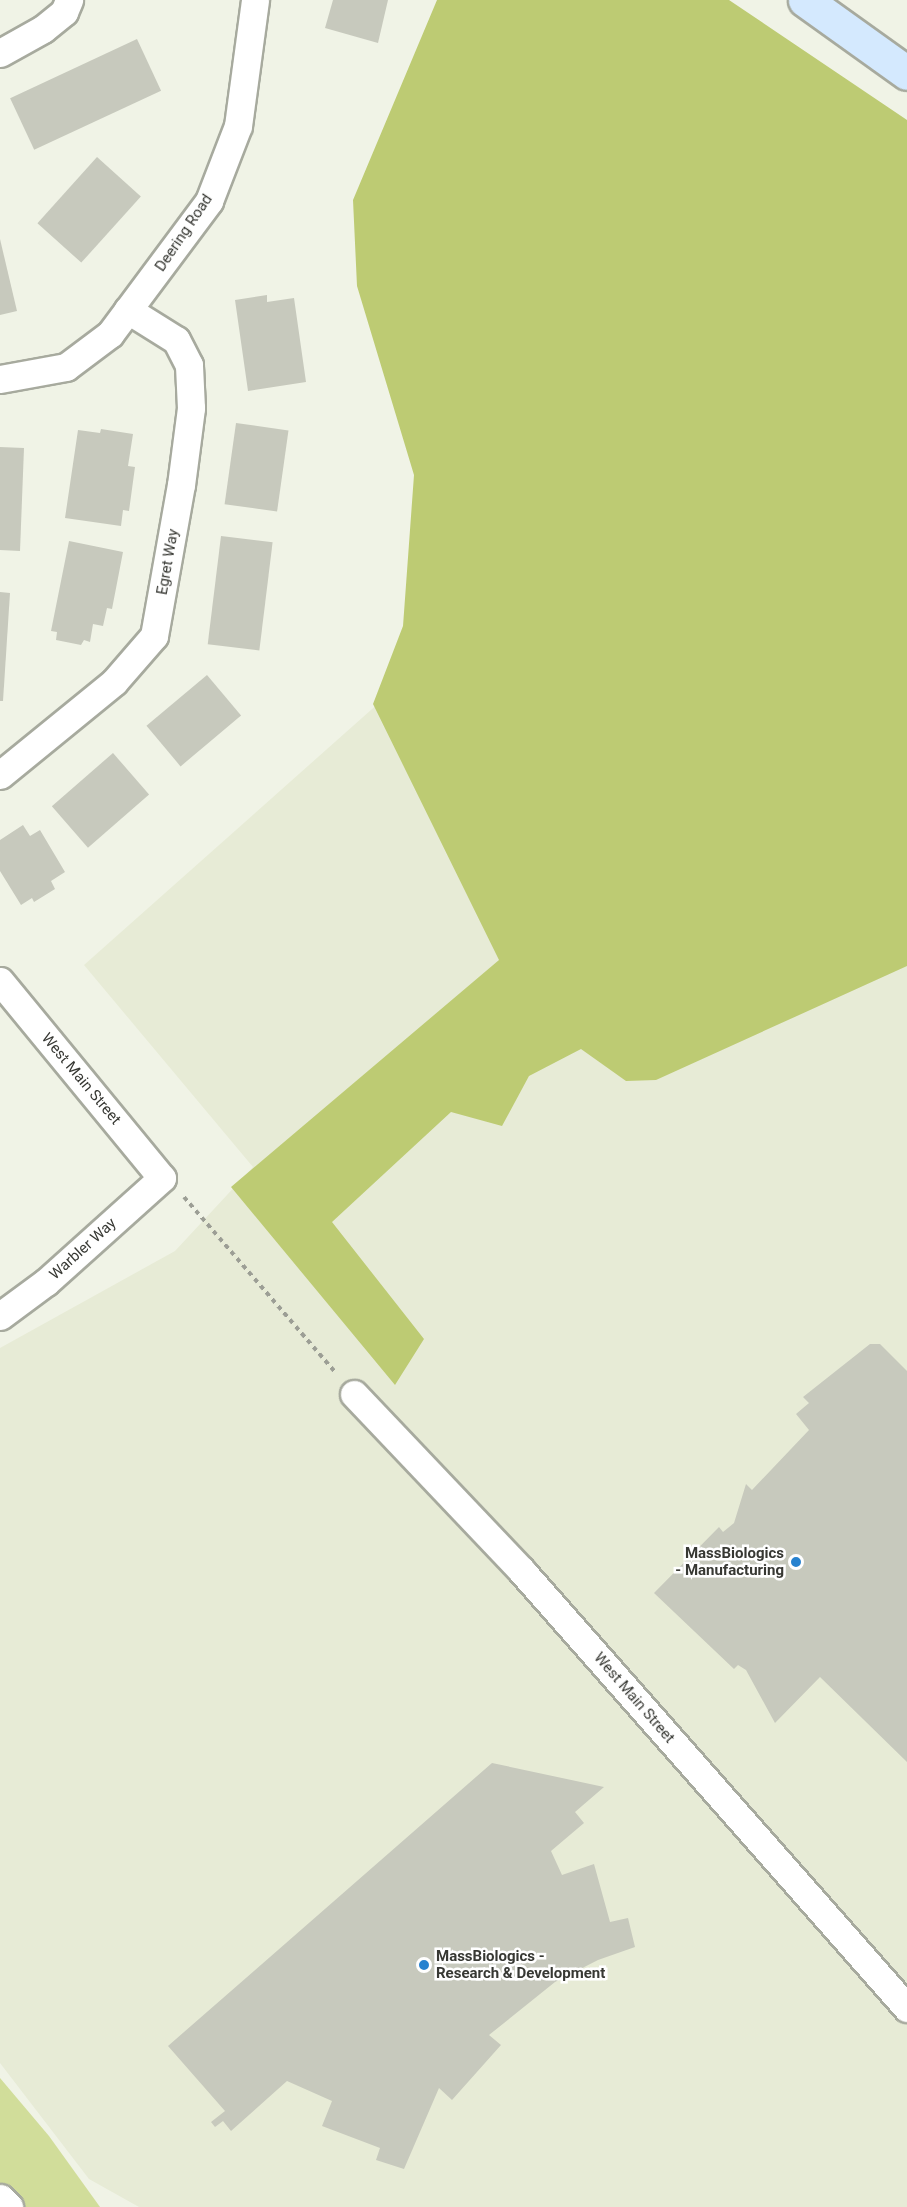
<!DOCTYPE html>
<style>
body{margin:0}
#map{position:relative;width:907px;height:2207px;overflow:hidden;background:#f0f3e6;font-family:Roboto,sans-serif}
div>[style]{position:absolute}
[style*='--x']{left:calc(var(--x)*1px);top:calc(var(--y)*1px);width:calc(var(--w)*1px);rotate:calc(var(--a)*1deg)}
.built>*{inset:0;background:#e7ebd6}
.green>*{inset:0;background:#d1dd9a}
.forest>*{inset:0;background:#bdcb73}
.building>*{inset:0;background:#c7c9bd;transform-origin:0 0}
.path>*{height:4px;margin-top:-2px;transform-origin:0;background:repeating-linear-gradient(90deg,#9c9e95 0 4.5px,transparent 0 9px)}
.roads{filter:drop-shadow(2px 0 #a7aa9e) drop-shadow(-2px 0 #a7aa9e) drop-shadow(0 2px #a7aa9e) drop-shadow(0 -2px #a7aa9e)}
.street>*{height:27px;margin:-13.5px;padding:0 13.5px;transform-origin:13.5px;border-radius:13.5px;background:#fff}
.secondary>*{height:33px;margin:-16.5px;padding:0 16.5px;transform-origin:16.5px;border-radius:16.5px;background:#d4e9fe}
.dots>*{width:16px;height:16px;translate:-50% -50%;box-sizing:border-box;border:3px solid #fff;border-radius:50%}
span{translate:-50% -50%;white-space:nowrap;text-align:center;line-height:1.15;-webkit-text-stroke:5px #fff;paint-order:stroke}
.street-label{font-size:15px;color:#373833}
.poi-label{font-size:15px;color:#373833;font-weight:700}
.right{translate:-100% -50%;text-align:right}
.left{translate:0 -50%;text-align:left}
</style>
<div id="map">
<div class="built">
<div style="clip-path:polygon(740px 382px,907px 559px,907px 2207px,139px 2207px,89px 2179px,0 2063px,0 1348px,175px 1251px,253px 1167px,84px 965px)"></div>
</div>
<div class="green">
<div style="clip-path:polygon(0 2078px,49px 2136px,100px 2207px,0 2207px)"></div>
</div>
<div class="forest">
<div style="clip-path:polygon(437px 0,729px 0,907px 120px,907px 966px,656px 1080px,626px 1081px,581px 1049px,529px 1076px,502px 1126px,451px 1112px,332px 1222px,424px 1339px,395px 1385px,231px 1187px,499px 960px,373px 704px,403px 626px,414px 475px,357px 286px,353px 200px)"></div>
</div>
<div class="building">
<div style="clip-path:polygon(333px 0,388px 0,378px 43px,325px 28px)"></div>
<div style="left:137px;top:39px;width:57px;height:140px;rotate:65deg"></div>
<div style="left:97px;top:157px;width:59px;height:89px;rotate:42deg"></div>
<div style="clip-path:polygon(0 239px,17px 311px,0 315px)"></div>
<div style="clip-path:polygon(267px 295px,267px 302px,294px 298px,306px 382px,248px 391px,235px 300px)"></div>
<div style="left:236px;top:423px;width:53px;height:82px;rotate:8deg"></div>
<div style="clip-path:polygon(101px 429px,133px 434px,128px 466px,135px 467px,129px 511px,123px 510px,121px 526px,65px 518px,78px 430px,100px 433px)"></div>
<div style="clip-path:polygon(0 447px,24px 448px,20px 551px,0 550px)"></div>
<div style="left:221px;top:536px;width:52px;height:109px;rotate:7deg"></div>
<div style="clip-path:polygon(69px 541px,123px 552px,112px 609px,107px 608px,103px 626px,93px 624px,90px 642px,84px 640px,81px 645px,56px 640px,57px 632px,51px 631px)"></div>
<div style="clip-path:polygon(0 592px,10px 593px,3px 701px,0 701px)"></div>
<div style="left:207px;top:675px;width:53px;height:79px;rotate:50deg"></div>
<div style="left:113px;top:753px;width:55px;height:81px;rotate:49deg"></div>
<div style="clip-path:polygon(23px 825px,30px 836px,40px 830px,65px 872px,51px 881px,55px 889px,34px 902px,32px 898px,21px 905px,0 871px,0 840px)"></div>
<div style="clip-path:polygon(870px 1344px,880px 1344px,907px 1371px,907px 1762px,820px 1677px,775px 1723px,746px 1670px,738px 1665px,734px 1669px,654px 1593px,719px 1527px,723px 1532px,734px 1523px,746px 1484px,752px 1490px,809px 1430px,796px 1414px,809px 1403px,803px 1397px)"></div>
<div style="clip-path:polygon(492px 1763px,604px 1787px,575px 1812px,584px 1823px,551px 1851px,562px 1875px,594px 1864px,610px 1922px,628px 1918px,635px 1947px,598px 1960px,555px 1982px,489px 2035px,501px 2045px,452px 2100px,439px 2088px,404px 2169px,376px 2160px,380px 2148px,322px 2126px,332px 2101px,287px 2081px,231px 2131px,223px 2121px,215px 2127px,211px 2122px,225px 2111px,168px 2046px)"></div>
</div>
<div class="path">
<div style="--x:184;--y:1197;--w:233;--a:49.2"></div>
</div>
<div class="roads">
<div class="street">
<div style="--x:0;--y:53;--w:49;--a:-29.2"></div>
<div style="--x:43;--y:29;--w:27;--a:-39"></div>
<div style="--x:64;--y:12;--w:13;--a:-67"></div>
<div style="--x:0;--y:379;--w:67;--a:-10.3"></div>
<div style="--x:66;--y:367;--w:55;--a:-36.9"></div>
<div style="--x:110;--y:334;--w:166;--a:-53.3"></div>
<div style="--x:209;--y:201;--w:80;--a:-68.9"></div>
<div style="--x:238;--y:126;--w:127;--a:-82.3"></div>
<div style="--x:0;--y:775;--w:147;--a:-39.2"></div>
<div style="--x:114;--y:682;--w:61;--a:-49"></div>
<div style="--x:154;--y:636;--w:153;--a:-79.9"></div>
<div style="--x:181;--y:485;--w:78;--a:-82.6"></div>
<div style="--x:191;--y:408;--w:43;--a:-92.7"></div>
<div style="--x:189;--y:365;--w:28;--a:-117"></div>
<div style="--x:176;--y:340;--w:57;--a:-148"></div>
<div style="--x:0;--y:981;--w:255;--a:50.6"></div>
<div style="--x:162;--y:1178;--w:156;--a:138.1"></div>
<div style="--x:46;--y:1282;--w:57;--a:143.5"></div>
<div style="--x:354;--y:1394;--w:243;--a:46.5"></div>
<div style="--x:521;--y:1570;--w:584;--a:48.61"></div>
<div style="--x:0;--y:2198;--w:13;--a:45"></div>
</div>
<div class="secondary">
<div style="--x:805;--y:0;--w:125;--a:35.6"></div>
</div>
</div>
<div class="dots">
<div style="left:796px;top:1562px;background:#2782cf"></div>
<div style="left:424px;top:1965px;background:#2782cf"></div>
</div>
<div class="street-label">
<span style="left:184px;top:233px;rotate:-56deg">Deering Road</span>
<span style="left:168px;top:562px;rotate:-80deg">Egret Way</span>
<span style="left:81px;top:1079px;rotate:50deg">West Main Street</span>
<span style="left:83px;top:1249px;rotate:-42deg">Warbler Way</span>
<span style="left:634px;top:1698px;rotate:49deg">West Main Street</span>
</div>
<div class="poi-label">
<span class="right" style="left:784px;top:1562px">MassBiologics<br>- Manufacturing</span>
<span class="left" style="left:436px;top:1965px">MassBiologics -<br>Research &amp; Development</span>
</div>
</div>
